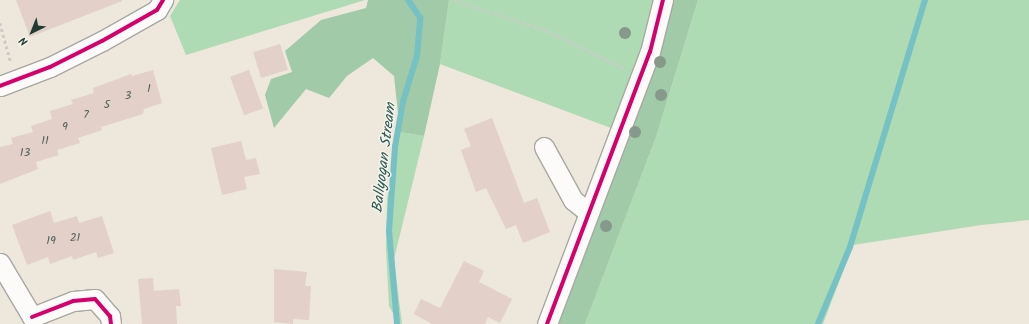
<!DOCTYPE html>
<style>
body{margin:0}
#map{position:relative;width:1029px;height:324px;overflow:hidden;background:#ede7dc;font-family:Kalam,sans-serif}
div>[style]{position:absolute}
[style*='--x']{left:calc(var(--x)*1px);top:calc(var(--y)*1px);width:calc(var(--w)*1px);rotate:calc(var(--a)*1deg)}
.green>*{inset:0;background:#aedab4}
.forest>*{inset:0;background:#a1caa8}
.stream>*{height:5.5px;margin:-2.75px;padding:0 2.75px;transform-origin:2.75px;border-radius:2.75px;background:#75c1c4}
.building>*{inset:0;background:#e2d0c9;transform-origin:0 0}
.path>*{height:2.5px;margin-top:-1.25px;transform-origin:0;background:repeating-linear-gradient(90deg,#cbccc8 0 3px,transparent 0 6px)}
.roads{filter:drop-shadow(1px 0 #a8a8a1) drop-shadow(-1px 0 #a8a8a1) drop-shadow(0 1px #a8a8a1) drop-shadow(0 -1px #a8a8a1)}
.minor>*{height:19px;margin:-9.5px;padding:0 9.5px;transform-origin:9.5px;border-radius:9.5px;background:#fcfbfa}
.cycleway>*{height:4px;margin:-2px;padding:0 2px;transform-origin:2px;border-radius:2px;background:#d6006c}
.trees>*{width:12px;height:12px;margin:-6px;border-radius:50%;background:#86998a}
span{translate:-50% -50%;white-space:nowrap;text-align:center;line-height:1.15;-webkit-text-stroke:3px #f7f3e8;paint-order:stroke}
.number-label{font-size:12px;color:#506259}
.number-label span{-webkit-text-stroke-width:0}
.water-label{font-size:15px;color:#285a56;font-style:italic}
.north{position:absolute;left:12px;top:12px;width:40px;height:40px;-webkit-text-stroke:3px #f7f3e8;paint-order:stroke;rotate:223deg;font-size:11px;font-weight:700;line-height:16px;text-align:center;color:#1f3d34}
.north::after{content:'';display:block;margin:auto;width:14px;height:18px;background:#1f3d34;clip-path:polygon(50% 0,100% 100%,50% 72%,0 100%)}
</style>
<div id="map">
<div class="green">
<div style="clip-path:polygon(180px 0,365px 0,186px 55px,170px 16px)"></div>
<div style="clip-path:polygon(449px 0,654px 0,644px 39px,611px 128px,440px 64px)"></div>
<div style="clip-path:polygon(698px 0,1029px 0,1029px 220px,981px 225px,853px 245px,823px 324px,585px 324px,656px 137px)"></div>
<div style="clip-path:polygon(400px 132px,424px 136px,394px 259px,402px 324px,399px 324px,389px 306px,386px 248px,387px 199px)"></div>
</div>
<div class="forest">
<div style="clip-path:polygon(368px 0,449px 0,440px 64px,424px 136px,400px 132px,394px 76px,373px 58px,347px 76px,329px 98px,306px 89px,274px 128px,265px 95px,271px 79px,292px 72px,285px 51px,321px 20px,366px 8px)"></div>
<div style="clip-path:polygon(668px 0,698px 0,656px 137px,585px 324px,554px 324px)"></div>
</div>
<div class="stream">
<div style="--x:397;--y:324;--w:93;--a:-94.9"></div>
<div style="--x:389;--y:231;--w:84;--a:-85.9"></div>
<div style="--x:395;--y:147;--w:46;--a:-79.9"></div>
<div style="--x:403;--y:102;--w:48;--a:-73.1"></div>
<div style="--x:417;--y:56;--w:38;--a:-85"></div>
<div style="--x:420;--y:18;--w:22;--a:-124"></div>
<div style="--x:818;--y:324;--w:83;--a:-67.4"></div>
<div style="--x:850;--y:247;--w:258;--a:-73.1"></div>
</div>
<div class="building">
<div style="clip-path:polygon(16px 0,122px 0,122px 1px,30px 37px)"></div>
<div style="left:280px;top:44px;width:27px;height:28px;rotate:73deg"></div>
<div style="clip-path:polygon(153px 70px,162px 103px,144px 109px,143px 114px,101px 127px,102px 130px,78px 138px,80px 143px,57px 150px,59px 155px,36px 162px,38px 169px,0 184px,0 147px,13px 144px,11px 138px,33px 132px,31px 126px,52px 119px,50px 111px,73px 104px,71px 100px,94px 93px,93px 88px,131px 74px,132px 76px)"></div>
<div style="left:249px;top:70px;width:41px;height:20px;rotate:70deg"></div>
<div style="clip-path:polygon(492px 118px,524px 203px,537px 198px,550px 232px,523px 243px,516px 225px,506px 229px,486px 188px,476px 192px,461px 150px,471px 146px,464px 129px)"></div>
<div style="clip-path:polygon(241px 141px,246px 160px,256px 158px,260px 174px,244px 177px,247px 189px,222px 195px,211px 148px)"></div>
<div style="clip-path:polygon(50px 211px,54px 223px,77px 216px,79px 223px,102px 216px,114px 253px,98px 258px,96px 252px,73px 260px,72px 256px,50px 264px,48px 257px,27px 265px,12px 225px)"></div>
<div style="clip-path:polygon(464px 261px,484px 271px,479px 282px,512px 299px,500px 323px,488px 317px,485px 324px,432px 324px,414px 314px,421px 299px,440px 308px)"></div>
<div style="clip-path:polygon(274px 269px,307px 272px,305px 286px,311px 286px,309px 320px,293px 319px,293px 324px,274px 322px)"></div>
<div style="clip-path:polygon(153px 278px,154px 291px,179px 289px,181px 306px,176px 306px,177px 324px,142px 324px,138px 279px)"></div>
</div>
<div class="path">
<div style="--x:454;--y:0;--w:96;--a:18.2"></div>
<div style="--x:545;--y:30;--w:88;--a:25.7"></div>
<div style="--x:0;--y:23;--w:41;--a:74.6"></div>
</div>
<div class="roads">
<div class="minor">
<div style="--x:0;--y:86;--w:53;--a:-20.8"></div>
<div style="--x:50;--y:67;--w:58;--a:-26.6"></div>
<div style="--x:102;--y:41;--w:63;--a:-29.4"></div>
<div style="--x:157;--y:10;--w:12;--a:-59"></div>
<div style="--x:544;--y:147;--w:60;--a:61.3"></div>
<div style="--x:573;--y:200;--w:19;--a:39"></div>
<div style="--x:0;--y:263;--w:63;--a:59.3"></div>
<div style="--x:32;--y:317;--w:44;--a:-21.3"></div>
<div style="--x:73;--y:301;--w:22;--a:-5"></div>
<div style="--x:95;--y:299;--w:23;--a:49"></div>
<div style="--x:110;--y:316;--w:8;--a:83"></div>
<div style="--x:547;--y:324;--w:291;--a:-69.3"></div>
<div style="--x:650;--y:52;--w:54;--a:-76"></div>
</div>
</div>
<div class="cycleway">
<div style="--x:0;--y:86;--w:53;--a:-20.8"></div>
<div style="--x:50;--y:67;--w:58;--a:-26.6"></div>
<div style="--x:102;--y:41;--w:63;--a:-29.4"></div>
<div style="--x:157;--y:10;--w:12;--a:-59"></div>
<div style="--x:32;--y:317;--w:44;--a:-21.3"></div>
<div style="--x:73;--y:301;--w:22;--a:-5"></div>
<div style="--x:95;--y:299;--w:23;--a:49"></div>
<div style="--x:110;--y:316;--w:8;--a:83"></div>
<div style="--x:547;--y:324;--w:291;--a:-69.3"></div>
<div style="--x:650;--y:52;--w:54;--a:-76"></div>
</div>
<div class="trees">
<div style="left:625px;top:33px"></div>
<div style="left:660px;top:62px"></div>
<div style="left:661px;top:95px"></div>
<div style="left:635px;top:132px"></div>
<div style="left:606px;top:226px"></div>
</div>
<div class="number-label">
<span style="left:149px;top:89px">1</span>
<span style="left:128px;top:96px">3</span>
<span style="left:107px;top:105px">5</span>
<span style="left:86px;top:115px">7</span>
<span style="left:65px;top:127px">9</span>
<span style="left:45px;top:141px">11</span>
<span style="left:25px;top:153px">13</span>
<span style="left:75px;top:238px">21</span>
<span style="left:51px;top:241px">19</span>
</div>
<div class="water-label">
<span style="left:385px;top:158px;rotate:-83deg">Ballyogan Stream</span>
</div>
<div class="north">N</div>
</div>
